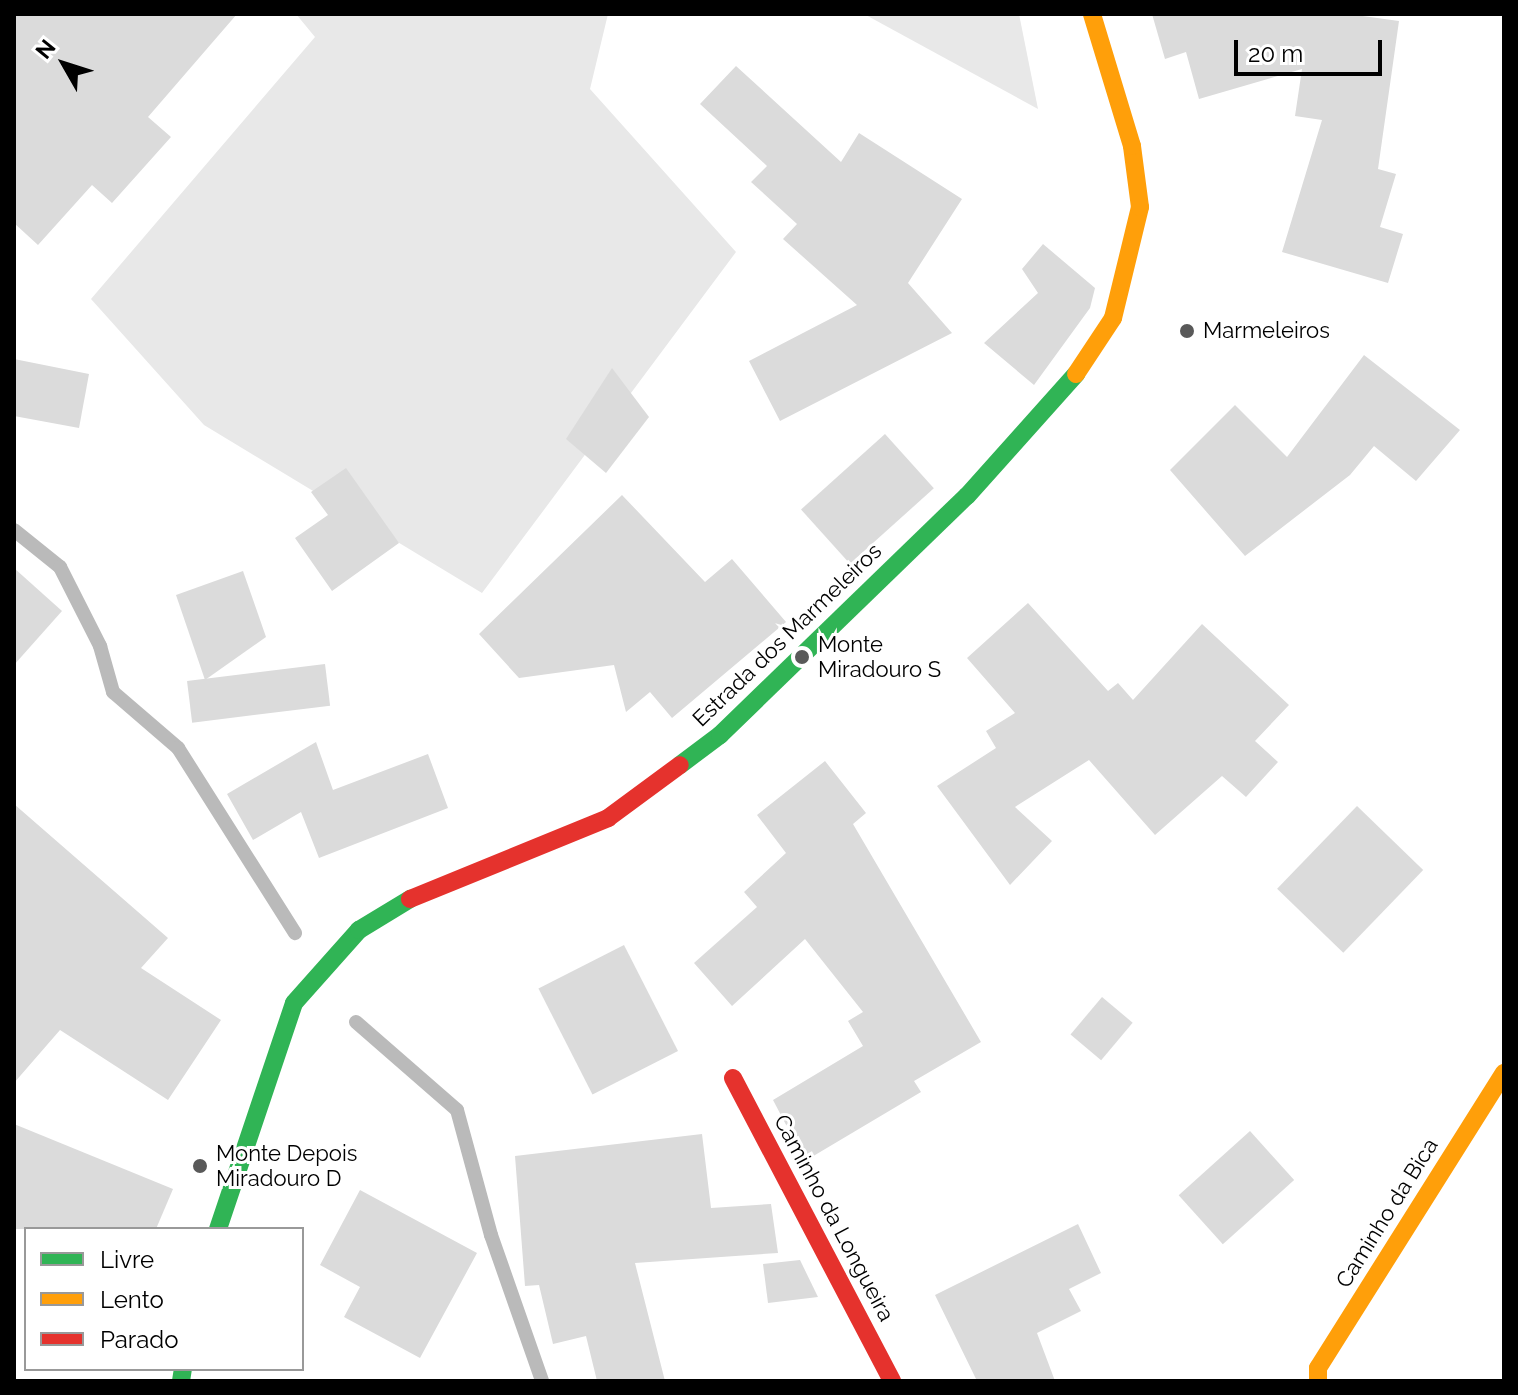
<!DOCTYPE html>
<style>
body{margin:0}
#map{position:relative;width:1518px;height:1395px;overflow:hidden;background:#fff;font-family:Raleway,sans-serif}
div>[style]{position:absolute}
[style*='--x']{left:calc(var(--x)*1px);top:calc(var(--y)*1px);width:calc(var(--w)*1px);rotate:calc(var(--a)*1deg)}
.green>*{inset:0;background:#e8e8e8}
.stream>*{height:14px;margin:-7px;padding:0 7px;transform-origin:7px;border-radius:7px;background:#bababa}
.building>*{inset:0;background:#dbdbdb;transform-origin:0 0}
.fast>*{height:18px;margin:-9px;padding:0 9px;transform-origin:9px;border-radius:9px;background:#30b455}
.slow>*{height:18px;margin:-9px;padding:0 9px;transform-origin:9px;border-radius:9px;background:#ff9f0a}
.jam>*{height:18px;margin:-9px;padding:0 9px;transform-origin:9px;border-radius:9px;background:#e5322d}
.dots>*{width:22px;height:22px;translate:-50% -50%;box-sizing:border-box;border:4px solid #fff;border-radius:50%}
span{translate:-50% -50%;white-space:nowrap;text-align:center;line-height:1.15;-webkit-text-stroke:6px #fff;paint-order:stroke}
.poi-label{font-size:22px;color:#000}
.left{translate:0 -50%;text-align:left}
.street-label{font-size:22px;color:#000}
.frame{position:absolute;inset:0;border:16px solid #000;pointer-events:none}
.legend{position:absolute;left:24px;top:1227px;width:280px;height:144px;box-sizing:border-box;background:#fff;border:2px solid #999;margin:0;padding:10px 14px;list-style:none;font-size:24px;color:#000}
.legend li{display:flex;align-items:center;gap:16px;height:40px}
.legend b{width:40px;border:2px solid #999}
.north{position:absolute;left:24px;top:24px;width:80px;height:80px;-webkit-text-stroke:6px #fff;paint-order:stroke;rotate:309deg;font-size:22px;font-weight:700;line-height:32px;text-align:center;color:#000}
.north::after{content:'';display:block;margin:auto;width:28px;height:36px;background:#000;clip-path:polygon(50% 0,100% 100%,50% 72%,0 100%)}
.scale{position:absolute;left:1234px;top:40px;width:148px;height:36px;box-sizing:border-box;border:4px solid #000;border-top:0;padding-left:10px;font-size:24px;line-height:28px;white-space:nowrap;color:#000;-webkit-text-stroke:6px #fff;paint-order:stroke}
</style>
<div id="map">
<div class="green">
<div style="clip-path:polygon(296px 14px,608px 14px,590px 89px,736px 252px,482px 593px,204px 425px,91px 299px,315px 37px)"></div>
<div style="clip-path:polygon(864px 14px,1019px 14px,1038px 109px)"></div>
</div>
<div class="stream">
<div style="--x:14;--y:530;--w:59;--a:38.8"></div>
<div style="--x:60;--y:567;--w:89;--a:63.1"></div>
<div style="--x:100;--y:646;--w:48;--a:74.2"></div>
<div style="--x:113;--y:692;--w:86;--a:40.7"></div>
<div style="--x:178;--y:748;--w:219;--a:57.7"></div>
<div style="--x:356;--y:1022;--w:134;--a:41.1"></div>
<div style="--x:457;--y:1110;--w:130;--a:74.8"></div>
<div style="--x:491;--y:1235;--w:155;--a:70.7"></div>
</div>
<div class="building">
<div style="clip-path:polygon(14px 14px,237px 14px,148px 117px,171px 137px,112px 203px,92px 185px,38px 245px,14px 223px)"></div>
<div style="clip-path:polygon(1152px 14px,1348px 14px,1399px 21px,1378px 169px,1396px 174px,1380px 227px,1403px 234px,1388px 283px,1282px 252px,1322px 120px,1295px 116px,1302px 69px,1199px 99px,1186px 52px,1165px 59px)"></div>
<div style="clip-path:polygon(736px 66px,841px 162px,859px 133px,962px 199px,908px 283px,952px 333px,780px 421px,749px 361px,857px 305px,783px 239px,797px 224px,751px 182px,767px 166px,700px 104px)"></div>
<div style="clip-path:polygon(1043px 244px,1095px 288px,1090px 308px,1034px 385px,984px 343px,1038px 293px,1022px 269px)"></div>
<div style="clip-path:polygon(1364px 355px,1460px 430px,1416px 481px,1374px 446px,1350px 475px,1245px 556px,1170px 470px,1235px 405px,1287px 457px)"></div>
<div style="clip-path:polygon(14px 359px,89px 374px,79px 428px,14px 416px)"></div>
<div style="clip-path:polygon(612px 368px,649px 417px,606px 473px,566px 439px)"></div>
<div style="left:885px;top:434px;width:73px;height:113px;rotate:48deg"></div>
<div style="clip-path:polygon(346px 468px,399px 543px,332px 591px,295px 538px,328px 515px,311px 492px)"></div>
<div style="clip-path:polygon(622px 495px,705px 582px,732px 559px,786px 622px,672px 718px,650px 692px,626px 712px,614px 665px,519px 678px,479px 634px)"></div>
<div style="clip-path:polygon(14px 568px,62px 611px,14px 665px)"></div>
<div style="clip-path:polygon(243px 571px,266px 637px,205px 680px,176px 595px)"></div>
<div style="clip-path:polygon(1028px 603px,1108px 691px,1118px 683px,1133px 700px,1202px 624px,1289px 705px,1255px 741px,1278px 762px,1246px 797px,1222px 776px,1155px 835px,1089px 760px,1015px 807px,1052px 841px,1010px 885px,937px 786px,996px 748px,986px 731px,1015px 713px,967px 658px)"></div>
<div style="left:325px;top:664px;width:42px;height:139px;rotate:83deg"></div>
<div style="clip-path:polygon(316px 742px,333px 790px,428px 754px,448px 808px,319px 858px,301px 812px,253px 840px,227px 794px)"></div>
<div style="clip-path:polygon(825px 761px,866px 813px,853px 824px,981px 1042px,914px 1081px,921px 1092px,805px 1161px,773px 1100px,863px 1046px,848px 1021px,863px 1012px,805px 939px,732px 1006px,694px 963px,757px 907px,744px 892px,786px 853px,757px 815px)"></div>
<div style="clip-path:polygon(14px 804px,168px 938px,141px 968px,221px 1020px,168px 1100px,60px 1030px,14px 1083px)"></div>
<div style="left:1357px;top:806px;width:92px;height:115px;rotate:44deg"></div>
<div style="left:624px;top:945px;width:119px;height:96px;rotate:63deg"></div>
<div style="left:1102px;top:997px;width:40px;height:49px;rotate:40deg"></div>
<div style="clip-path:polygon(14px 1124px,173px 1189px,156px 1229px,14px 1229px)"></div>
<div style="left:1250px;top:1131px;width:66px;height:96px;rotate:48deg"></div>
<div style="clip-path:polygon(702px 1134px,711px 1208px,771px 1204px,778px 1253px,635px 1263px,665px 1381px,597px 1381px,586px 1336px,553px 1344px,539px 1285px,525px 1286px,515px 1156px)"></div>
<div style="clip-path:polygon(360px 1190px,477px 1253px,420px 1358px,344px 1317px,360px 1287px,320px 1265px)"></div>
<div style="clip-path:polygon(1078px 1224px,1101px 1273px,1069px 1289px,1081px 1311px,1037px 1333px,1055px 1381px,977px 1381px,935px 1295px)"></div>
<div style="clip-path:polygon(800px 1260px,818px 1297px,768px 1303px,763px 1264px)"></div>
</div>
<div class="fast">
<div style="--x:680;--y:765;--w:50;--a:-36.9"></div>
<div style="--x:720;--y:735;--w:344;--a:-44.1"></div>
<div style="--x:967;--y:496;--w:164;--a:-48.2"></div>
<div style="--x:218;--y:1229;--w:238;--a:-71.4"></div>
<div style="--x:294;--y:1003;--w:98;--a:-48.3"></div>
<div style="--x:359;--y:930;--w:60;--a:-31.3"></div>
<div style="--x:181;--y:1381;--w:12;--a:-81"></div>
</div>
<div class="slow">
<div style="--x:1076;--y:374;--w:67;--a:-56.5"></div>
<div style="--x:1113;--y:318;--w:114;--a:-76.3"></div>
<div style="--x:1140;--y:207;--w:62;--a:-97.5"></div>
<div style="--x:1132;--y:146;--w:138;--a:-106.9"></div>
<div style="--x:1318;--y:1381;--w:13;--a:-90"></div>
<div style="--x:1318;--y:1368;--w:349;--a:-57.8"></div>
</div>
<div class="jam">
<div style="--x:410;--y:899;--w:214;--a:-22.2"></div>
<div style="--x:608;--y:818;--w:89;--a:-36.4"></div>
<div style="--x:733;--y:1078;--w:342;--a:62.3"></div>
</div>
<div class="dots">
<div style="left:1187px;top:331px;background:#595959"></div>
<div style="left:802px;top:657px;background:#595959"></div>
<div style="left:200px;top:1166px;background:#595959"></div>
</div>
<div class="poi-label">
<span class="left" style="left:1203px;top:331px">Marmeleiros</span>
<span class="left" style="left:818px;top:657px">Monte<br>Miradouro S</span>
<span class="left" style="left:216px;top:1166px">Monte Depois<br>Miradouro D</span>
</div>
<div class="street-label">
<span style="left:787px;top:635px;rotate:-44deg">Estrada dos Marmeleiros</span>
<span style="left:1387px;top:1213px;rotate:-58deg">Caminho da Bica</span>
<span style="left:834px;top:1218px;rotate:62deg">Caminho da Longueira</span>
</div>
<div class="frame"></div>
<ul class="legend">
<li><b style="height:10px;background:#30b455"></b>Livre</li>
<li><b style="height:10px;background:#ff9f0a"></b>Lento</li>
<li><b style="height:10px;background:#e5322d"></b>Parado</li>
</ul>
<div class="north">N</div>
<div class="scale">20 m</div>
</div>
